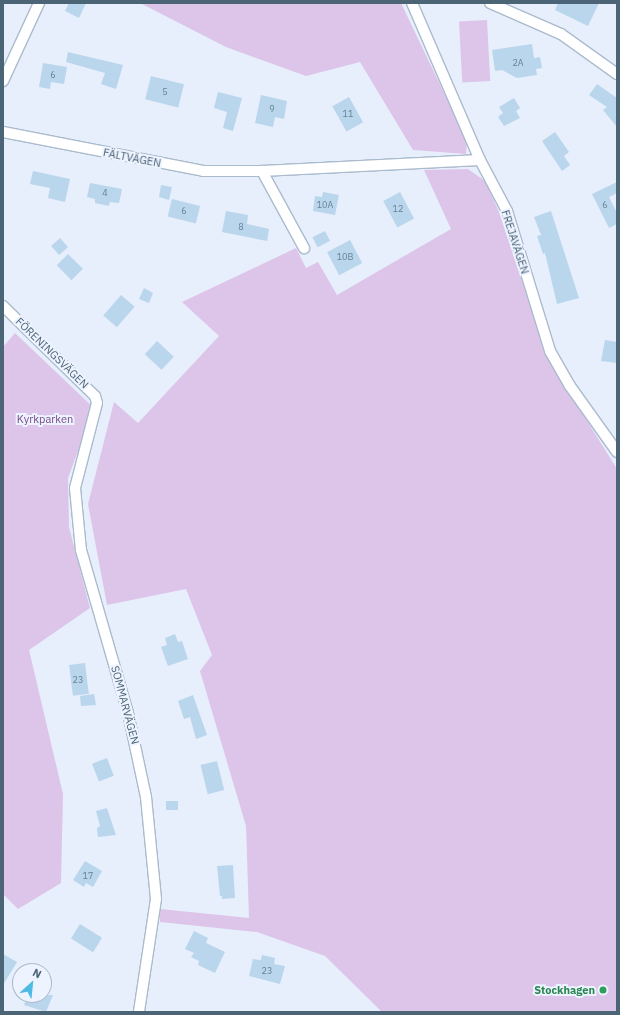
<!DOCTYPE html>
<meta charset="utf-8">
<style>
body{margin:0}
#map{position:relative;width:620px;height:1015px;overflow:hidden;background:#e7eefc;font-family:"IBM Plex Sans",sans-serif}
div>[style]{position:absolute}
[style*='--x']{left:calc(var(--x)*1px);top:calc(var(--y)*1px);width:calc(var(--w)*1px);rotate:calc(var(--a)*1deg)}
.green>*{inset:0;background:#ddc5ea;transform-origin:0 0}
.building>*{inset:0;background:#bad6ec;transform-origin:0 0}
.roads{filter:drop-shadow(1px 0 #abc) drop-shadow(-1px 0 #abc) drop-shadow(0 1px #abc) drop-shadow(0 -1px #abc)}
.minor>*{height:10px;margin:-5px;padding:0 5px;transform-origin:5px;border-radius:5px;background:#fff}
.dots>*{width:11px;height:11px;translate:-50% -50%;box-sizing:border-box;border:2px solid #edf3ff;border-radius:50%}
span{translate:-50% -50%;white-space:nowrap;text-align:center;line-height:1.15;-webkit-text-stroke:4px #edf3ff;paint-order:stroke}
.number-label{font-size:9px;color:#678094}
.number-label span{-webkit-text-stroke-width:0}
.street-label{font-size:11px;color:#4b6476}
.park-label{font-size:11px;color:#784987}
.leisure-label{font-size:11px;color:#27864d;font-weight:700}
.right{translate:-100% -50%;text-align:right}
.frame{position:absolute;inset:0;border:4px solid #4b6476;pointer-events:none}
.north{position:absolute;left:12px;top:963px;width:40px;height:40px;box-sizing:border-box;background:#edf3ff;border:1px solid #acbac8;border-radius:50%;rotate:27deg;font-size:11px;font-weight:700;line-height:16px;text-align:center;color:#4b6476}
.north::after{content:'';display:block;margin:auto;width:14px;height:18px;background:#4ebbe4;clip-path:polygon(50% 0,100% 100%,50% 72%,0 100%)}
</style>
<div id="map">
<div class="green">
<div style="clip-path:polygon(140px 3px,401px 3px,467px 141px,466px 154px,413px 150px,360px 62px,306px 76px,226px 47px)"></div>
<div style="left:487px;top:20px;width:61px;height:28px;rotate:87deg"></div>
<div style="clip-path:polygon(468px 169px,485px 181px,499px 212px,548px 358px,617px 469px,617px 1012px,382px 1012px,325px 956px,257px 932px,160px 922px,160px 909px,249px 918px,246px 826px,200px 671px,212px 655px,186px 589px,107px 605px,88px 504px,114px 402px,138px 423px,219px 336px,182px 302px,296px 248px,306px 268px,318px 262px,337px 295px,451px 229px,424px 170px)"></div>
<div style="clip-path:polygon(15px 333px,94px 408px,68px 478px,69px 527px,90px 608px,29px 650px,63px 794px,61px 883px,18px 909px,3px 894px,3px 347px)"></div>
</div>
<div class="building">
<div style="clip-path:polygon(69px 3px,86px 3px,79px 18px,65px 11px)"></div>
<div style="clip-path:polygon(558px 3px,599px 3px,588px 26px,555px 10px)"></div>
<div style="clip-path:polygon(532px 44px,534px 58px,540px 57px,542px 68px,536px 69px,537px 75px,517px 78px,502px 70px,495px 71px,492px 50px)"></div>
<div style="clip-path:polygon(68px 52px,123px 65px,116px 89px,101px 84px,105px 73px,66px 62px)"></div>
<div style="clip-path:polygon(43px 63px,67px 67px,64px 84px,51px 82px,50px 89px,39px 87px)"></div>
<div style="left:151px;top:76px;width:34px;height:24px;rotate:14deg"></div>
<div style="clip-path:polygon(597px 84px,617px 98px,617px 127px,603px 110px,607px 107px,589px 95px)"></div>
<div style="clip-path:polygon(218px 92px,242px 98px,233px 131px,223px 128px,227px 112px,214px 108px)"></div>
<div style="clip-path:polygon(261px 95px,287px 101px,284px 119px,275px 117px,273px 127px,255px 123px)"></div>
<div style="left:349px;top:97px;width:29px;height:19px;rotate:61deg"></div>
<div style="clip-path:polygon(514px 98px,520px 108px,516px 111px,520px 118px,504px 126px,498px 117px,503px 113px,499px 107px)"></div>
<div style="clip-path:polygon(555px 132px,569px 152px,564px 156px,570px 165px,562px 171px,542px 141px)"></div>
<div style="clip-path:polygon(33px 171px,70px 179px,65px 202px,48px 198px,50px 188px,30px 184px)"></div>
<div style="clip-path:polygon(617px 182px,617px 193px,609px 197px,617px 213px,617px 224px,609px 228px,592px 194px)"></div>
<div style="clip-path:polygon(90px 183px,122px 189px,119px 203px,110px 202px,109px 206px,95px 203px,95px 199px,87px 197px)"></div>
<div style="clip-path:polygon(161px 185px,172px 187px,169px 200px,159px 197px)"></div>
<div style="clip-path:polygon(323px 192px,339px 195px,335px 215px,313px 211px,315px 196px,322px 197px)"></div>
<div style="left:400px;top:192px;width:30px;height:19px;rotate:62deg"></div>
<div style="left:172px;top:199px;width:29px;height:18px;rotate:14deg"></div>
<div style="clip-path:polygon(226px 211px,248px 215px,247px 224px,269px 229px,267px 241px,222px 232px)"></div>
<div style="clip-path:polygon(551px 211px,579px 298px,557px 304px,545px 253px,543px 254px,537px 236px,541px 235px,534px 217px)"></div>
<div style="left:325px;top:231px;width:11px;height:14px;rotate:63deg"></div>
<div style="left:60px;top:238px;width:12px;height:12px;rotate:48deg"></div>
<div style="left:350px;top:240px;width:26px;height:26px;rotate:62deg"></div>
<div style="left:68px;top:254px;width:21px;height:16px;rotate:45deg"></div>
<div style="clip-path:polygon(144px 288px,153px 293px,149px 303px,139px 299px)"></div>
<div style="left:121px;top:295px;width:18px;height:27px;rotate:41deg"></div>
<div style="clip-path:polygon(605px 340px,617px 342px,617px 363px,601px 361px)"></div>
<div style="left:157px;top:341px;width:23px;height:18px;rotate:43deg"></div>
<div style="clip-path:polygon(175px 634px,178px 642px,182px 641px,188px 659px,168px 666px,161px 647px,167px 645px,165px 638px)"></div>
<div style="left:85px;top:663px;width:31px;height:16px;rotate:83deg"></div>
<div style="clip-path:polygon(94px 694px,96px 705px,81px 706px,80px 696px)"></div>
<div style="clip-path:polygon(193px 695px,207px 735px,196px 739px,190px 717px,184px 719px,178px 701px)"></div>
<div style="left:107px;top:758px;width:19px;height:16px;rotate:69deg"></div>
<div style="left:217px;top:761px;width:30px;height:17px;rotate:76deg"></div>
<div style="left:166px;top:801px;width:12px;height:9px"></div>
<div style="clip-path:polygon(107px 808px,116px 835px,98px 837px,97px 828px,100px 826px,96px 811px)"></div>
<div style="clip-path:polygon(85px 861px,102px 871px,93px 887px,86px 883px,84px 887px,73px 880px)"></div>
<div style="clip-path:polygon(233px 865px,235px 898px,222px 899px,222px 896px,220px 896px,217px 866px)"></div>
<div style="left:80px;top:924px;width:26px;height:17px;rotate:32deg"></div>
<div style="clip-path:polygon(194px 931px,208px 938px,206px 943px,225px 952px,215px 973px,198px 965px,199px 961px,191px 957px,194px 953px,185px 949px)"></div>
<div style="clip-path:polygon(3px 954px,17px 962px,3px 985px)"></div>
<div style="clip-path:polygon(262px 955px,275px 958px,274px 964px,285px 966px,280px 984px,249px 976px,253px 959px,261px 960px)"></div>
<div style="clip-path:polygon(28px 995px,53px 995px,46px 1012px,24px 1005px)"></div>
</div>
<div class="roads">
<div class="minor">
<div style="--x:412;--y:3;--w:171;--a:66.6"></div>
<div style="--x:480;--y:160;--w:58;--a:62.1"></div>
<div style="--x:507;--y:211;--w:146;--a:72.9"></div>
<div style="--x:550;--y:351;--w:40;--a:60.3"></div>
<div style="--x:570;--y:386;--w:81;--a:54.5"></div>
<div style="--x:490;--y:3;--w:77;--a:23.6"></div>
<div style="--x:561;--y:34;--w:69;--a:35.5"></div>
<div style="--x:3;--y:81;--w:86;--a:-65.2"></div>
<div style="--x:3;--y:132;--w:204;--a:11"></div>
<div style="--x:203;--y:171;--w:59;--a:0"></div>
<div style="--x:262;--y:171;--w:88;--a:61.4"></div>
<div style="--x:262;--y:171;--w:218;--a:-2.9"></div>
<div style="--x:3;--y:306;--w:129;--a:44.4"></div>
<div style="--x:95;--y:396;--w:7;--a:74"></div>
<div style="--x:97;--y:403;--w:88;--a:104.5"></div>
<div style="--x:75;--y:488;--w:62;--a:84.5"></div>
<div style="--x:81;--y:550;--w:170;--a:73.9"></div>
<div style="--x:128;--y:713;--w:86;--a:77.9"></div>
<div style="--x:146;--y:797;--w:102;--a:84.4"></div>
<div style="--x:156;--y:899;--w:114;--a:98.6"></div>
</div>
</div>
<div class="dots">
<div style="left:603px;top:990px;background:#2e9e5b"></div>
</div>
<div class="number-label">
<span style="left:518px;top:63px">2A</span>
<span style="left:53px;top:75px">6</span>
<span style="left:165px;top:92px">5</span>
<span style="left:272px;top:109px">9</span>
<span style="left:348px;top:114px">11</span>
<span style="left:105px;top:193px">4</span>
<span style="left:325px;top:205px">10A</span>
<span style="left:605px;top:205px">6</span>
<span style="left:398px;top:209px">12</span>
<span style="left:184px;top:211px">6</span>
<span style="left:241px;top:227px">8</span>
<span style="left:345px;top:257px">10B</span>
<span style="left:78px;top:680px">23</span>
<span style="left:88px;top:876px">17</span>
<span style="left:267px;top:971px">23</span>
</div>
<div class="street-label">
<span style="left:132px;top:158px;rotate:11deg">FÄLTVÄGEN</span>
<span style="left:515px;top:242px;rotate:72deg">FREJAVÄGEN</span>
<span style="left:52px;top:353px;rotate:44deg">FÖRENINGSVÄGEN</span>
<span style="left:125px;top:705px;rotate:75deg">SOMMARVÄGEN</span>
</div>
<div class="park-label">
<span style="left:45px;top:419px">Kyrkparken</span>
</div>
<div class="leisure-label">
<span class="right" style="left:595px;top:990px">Stockhagen</span>
</div>
<div class="frame"></div>
<div class="north">N</div>
</div>
